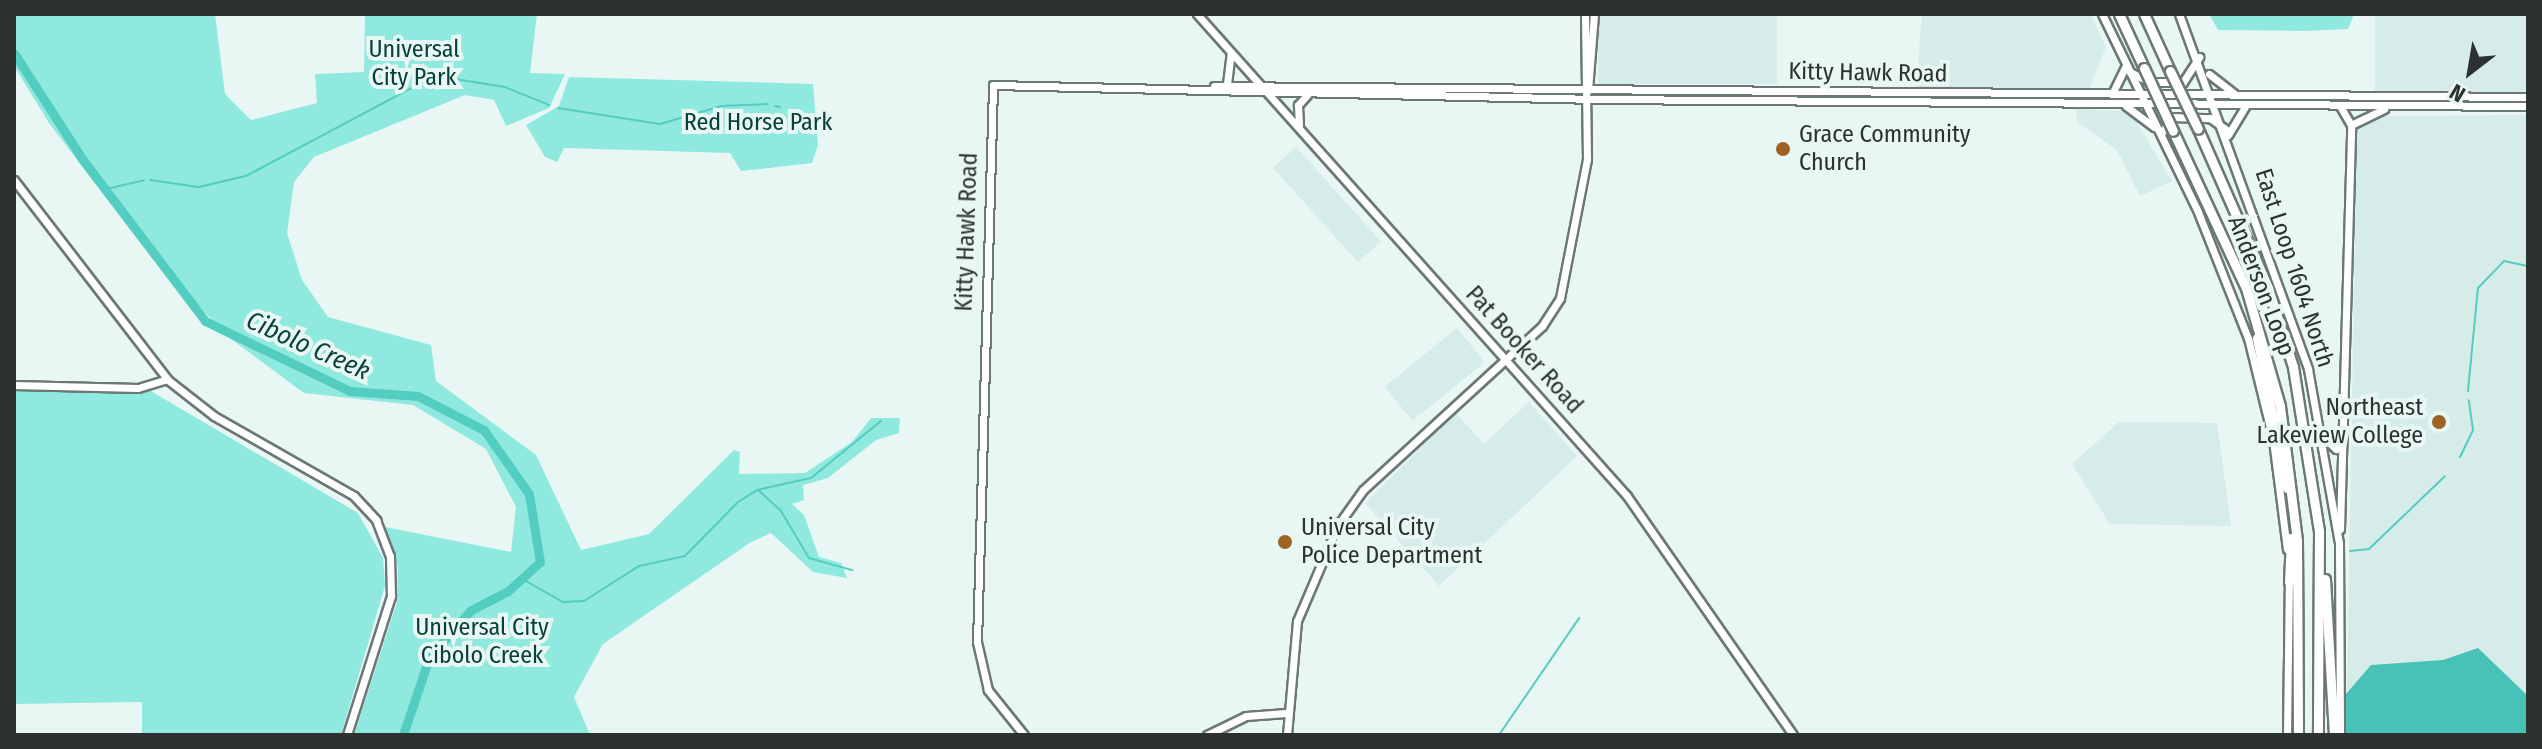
<!DOCTYPE html>
<style>
body{margin:0}
#map{position:relative;width:2542px;height:749px;overflow:hidden;background:#e9f7f4;font-family:"Fira Sans Condensed",sans-serif}
div>[style]{position:absolute}
[style*='--x']{left:calc(var(--x)*1px);top:calc(var(--y)*1px);width:calc(var(--w)*1px);rotate:calc(var(--a)*1deg)}
.built>*{inset:0;background:#d5ece9;transform-origin:0 0}
.green>*{inset:0;background:#90e9df}
.forest>*{inset:0;background:#48c2b6}
.stream>*{height:2px;margin:-1px;padding:0 1px;transform-origin:1px;border-radius:1px;background:#54cdc1}
.river>*{height:9px;margin:-4.5px;padding:0 4.5px;transform-origin:4.5px;border-radius:4.5px;background:#54cdc1}
.roads{filter:drop-shadow(2px 0 #6c7876) drop-shadow(-2px 0 #6c7876) drop-shadow(0 2px #6c7876) drop-shadow(0 -2px #6c7876)}
.secondary>*{height:7px;margin:-3.5px;padding:0 3.5px;transform-origin:3.5px;border-radius:3.5px;background:#fff}
.highway>*{height:9px;margin:-4.5px;padding:0 4.5px;transform-origin:4.5px;border-radius:4.5px;background:#fff}
.bridges{filter:drop-shadow(2px 0 #6c7876) drop-shadow(-2px 0 #6c7876) drop-shadow(0 2px #6c7876) drop-shadow(0 -2px #6c7876)}
.highway-bridge>*{height:9px;margin:-4.5px;padding:0 4.5px;transform-origin:4.5px;border-radius:4.5px;background:#fff}
.dots>*{width:22px;height:22px;translate:-50% -50%;box-sizing:border-box;border:4px solid #e9f7f4;border-radius:50%}
span{translate:-50% -50%;white-space:nowrap;text-align:center;line-height:1.15;-webkit-text-stroke:8px #e9f7f4;paint-order:stroke}
.park-label{font-size:24px;color:#08413c}
.street-label{font-size:24px;color:#2c3131}
.poi-label{font-size:24px;color:#2c3131}
.left{translate:0 -50%;text-align:left}
.right{translate:-100% -50%;text-align:right}
.water-label{font-size:26px;color:#09423d;font-style:italic}
.frame{position:absolute;inset:0;border:16px solid #2c3131;pointer-events:none}
.north{position:absolute;left:2430px;top:32px;width:80px;height:80px;-webkit-text-stroke:6px #e9f7f4;paint-order:stroke;rotate:211deg;font-size:22px;font-weight:700;line-height:32px;text-align:center;color:#2c3131}
.north::after{content:'';display:block;margin:auto;width:28px;height:36px;background:#2c3131;clip-path:polygon(50% 0,100% 100%,50% 72%,0 100%)}
</style>
<div id="map">
<div class="built">
<div style="left:1598px;top:14px;width:179px;height:70px"></div>
<div style="clip-path:polygon(1922px 14px,2091px 14px,2106px 47px,2089px 90px,1916px 90px)"></div>
<div style="left:2375px;top:14px;width:153px;height:79px"></div>
<div style="clip-path:polygon(2076px 109px,2123px 111px,2136px 121px,2172px 181px,2140px 196px,2117px 150px,2077px 122px)"></div>
<div style="clip-path:polygon(2528px 115px,2528px 735px,2346px 735px,2357px 126px,2368px 116px)"></div>
<div style="left:1296px;top:147px;width:127px;height:31px;rotate:48deg"></div>
<div style="left:1457px;top:328px;width:44px;height:93px;rotate:51deg"></div>
<div style="clip-path:polygon(1529px 402px,1577px 456px,1439px 586px,1365px 503px,1456px 413px,1484px 444px)"></div>
<div style="clip-path:polygon(2119px 422px,2217px 423px,2231px 526px,2110px 524px,2072px 464px)"></div>
</div>
<div class="green">
<div style="clip-path:polygon(14px 14px,215px 14px,225px 94px,251px 120px,317px 103px,315px 74px,364px 72px,365px 14px,537px 14px,530px 73px,565px 74px,549px 108px,506px 126px,494px 100px,465px 95px,314px 157px,294px 182px,287px 233px,302px 280px,328px 317px,431px 345px,436px 381px,536px 455px,581px 550px,649px 534px,734px 450px,740px 452px,739px 474px,805px 473px,852px 442px,871px 418px,900px 418px,899px 433px,876px 440px,828px 478px,803px 485px,804px 500px,792px 504px,804px 515px,819px 557px,841px 563px,847px 578px,813px 572px,771px 533px,751px 542px,603px 644px,574px 697px,590px 735px,354px 735px,397px 602px,398px 568px,385px 527px,511px 552px,516px 507px,486px 449px,413px 405px,304px 393px,227px 336px,142px 245px,49px 123px,14px 66px)"></div>
<div style="clip-path:polygon(2209px 14px,2354px 14px,2348px 29px,2304px 31px,2218px 30px)"></div>
<div style="clip-path:polygon(569px 77px,813px 84px,818px 145px,812px 163px,741px 171px,730px 153px,564px 148px,557px 162px,545px 157px,526px 125px,559px 106px)"></div>
<div style="clip-path:polygon(14px 388px,149px 390px,358px 513px,383px 558px,385px 586px,341px 735px,142px 735px,142px 702px,14px 704px)"></div>
</div>
<div class="forest">
<div style="clip-path:polygon(2478px 648px,2528px 696px,2528px 735px,2346px 735px,2346px 694px,2371px 665px,2443px 660px)"></div>
</div>
<div class="stream">
<div style="--x:436;--y:76;--w:70;--a:9.1"></div>
<div style="--x:505;--y:87;--w:48;--a:22.2"></div>
<div style="--x:775;--y:106;--w:5;--a:11"></div>
<div style="--x:558;--y:108;--w:103;--a:8.9"></div>
<div style="--x:660;--y:124;--w:64;--a:-16.4"></div>
<div style="--x:721;--y:106;--w:47;--a:-2.4"></div>
<div style="--x:150;--y:180;--w:49;--a:8.1"></div>
<div style="--x:199;--y:187;--w:48;--a:-13.2"></div>
<div style="--x:246;--y:176;--w:208;--a:-28"></div>
<div style="--x:106;--y:189;--w:39;--a:-13"></div>
<div style="--x:2468;--y:391;--w:103;--a:-84.5"></div>
<div style="--x:2478;--y:288;--w:37;--a:-46"></div>
<div style="--x:2504;--y:261;--w:25;--a:12"></div>
<div style="--x:2460;--y:457;--w:30;--a:-64"></div>
<div style="--x:2473;--y:430;--w:30;--a:-98"></div>
<div style="--x:758;--y:490;--w:31;--a:42"></div>
<div style="--x:781;--y:511;--w:55;--a:59.2"></div>
<div style="--x:809;--y:558;--w:45;--a:15.6"></div>
<div style="--x:2350;--y:551;--w:19;--a:-6"></div>
<div style="--x:2369;--y:549;--w:105;--a:-43.8"></div>
<div style="--x:524;--y:580;--w:45;--a:29.4"></div>
<div style="--x:563;--y:602;--w:21;--a:-3"></div>
<div style="--x:584;--y:601;--w:65;--a:-32.5"></div>
<div style="--x:639;--y:566;--w:47;--a:-12.3"></div>
<div style="--x:685;--y:556;--w:76;--a:-45.5"></div>
<div style="--x:738;--y:502;--w:22;--a:-32"></div>
<div style="--x:757;--y:490;--w:55;--a:-12.5"></div>
<div style="--x:811;--y:478;--w:90;--a:-39.2"></div>
<div style="--x:1499;--y:735;--w:142;--a:-55.6"></div>
</div>
<div class="river">
<div style="--x:14;--y:53;--w:127;--a:57.2"></div>
<div style="--x:83;--y:160;--w:202;--a:52.8"></div>
<div style="--x:205;--y:321;--w:161;--a:25.8"></div>
<div style="--x:350;--y:391;--w:68;--a:4.2"></div>
<div style="--x:418;--y:396;--w:74;--a:27.3"></div>
<div style="--x:484;--y:430;--w:78;--a:54.9"></div>
<div style="--x:529;--y:494;--w:69;--a:80.8"></div>
<div style="--x:540;--y:562;--w:43;--a:137.8"></div>
<div style="--x:508;--y:591;--w:42;--a:152.8"></div>
<div style="--x:471;--y:610;--w:64;--a:131.2"></div>
<div style="--x:429;--y:658;--w:81;--a:108.7"></div>
</div>
<div class="roads">
<div class="secondary">
<div style="--x:1197;--y:14;--w:646;--a:48.26"></div>
<div style="--x:1627;--y:496;--w:291;--a:55.2"></div>
<div style="--x:2102;--y:14;--w:220;--a:64.1"></div>
<div style="--x:2198;--y:212;--w:136;--a:68.4"></div>
<div style="--x:2248;--y:338;--w:105;--a:76.2"></div>
<div style="--x:2273;--y:440;--w:110;--a:82.7"></div>
<div style="--x:2179;--y:14;--w:378;--a:70"></div>
<div style="--x:2308;--y:369;--w:177;--a:79.9"></div>
<div style="--x:2339;--y:543;--w:192;--a:89.7"></div>
<div style="--x:2130;--y:72;--w:22;--a:27"></div>
<div style="--x:2150;--y:82;--w:33;--a:0"></div>
<div style="--x:2183;--y:82;--w:30;--a:-57"></div>
<div style="--x:2209;--y:74;--w:31;--a:38"></div>
<div style="--x:1227;--y:84;--w:31;--a:-83"></div>
<div style="--x:1214;--y:86;--w:1314;--a:0.48"></div>
<div style="--x:1588;--y:90;--w:76;--a:-85.5"></div>
<div style="--x:2112;--y:94;--w:30;--a:-64"></div>
<div style="--x:2126;--y:106;--w:35;--a:37"></div>
<div style="--x:1299;--y:125;--w:20;--a:-93"></div>
<div style="--x:1298;--y:105;--w:15;--a:-48"></div>
<div style="--x:2351;--y:125;--w:37;--a:-26"></div>
<div style="--x:2161;--y:134;--w:20;--a:-57"></div>
<div style="--x:2172;--y:117;--w:38;--a:2"></div>
<div style="--x:2210;--y:118;--w:19;--a:36"></div>
<div style="--x:2228;--y:135;--w:33;--a:-59"></div>
<div style="--x:14;--y:180;--w:252;--a:52.4"></div>
<div style="--x:168;--y:380;--w:58;--a:38"></div>
<div style="--x:214;--y:416;--w:161;--a:29.7"></div>
<div style="--x:354;--y:496;--w:33;--a:47"></div>
<div style="--x:376;--y:520;--w:39;--a:69"></div>
<div style="--x:390;--y:556;--w:40;--a:88.6"></div>
<div style="--x:391;--y:596;--w:146;--a:107.6"></div>
<div style="--x:14;--y:385;--w:124;--a:1.4"></div>
<div style="--x:138;--y:388;--w:30;--a:-17"></div>
<div style="--x:2322;--y:436;--w:19;--a:43"></div>
<div style="--x:2336;--y:449;--w:14;--a:-60"></div>
<div style="--x:2340;--y:529;--w:404;--a:-88.4"></div>
<div style="--x:2351;--y:125;--w:22;--a:-120"></div>
<div style="--x:1024;--y:735;--w:58;--a:-128.7"></div>
<div style="--x:988;--y:690;--w:49;--a:-102.9"></div>
<div style="--x:977;--y:642;--w:557;--a:-88.35"></div>
<div style="--x:993;--y:85;--w:603;--a:1.33"></div>
<div style="--x:1596;--y:99;--w:932;--a:0.43"></div>
<div style="--x:1207;--y:735;--w:43;--a:-26"></div>
<div style="--x:1246;--y:716;--w:40;--a:-4.3"></div>
<div style="--x:1287;--y:735;--w:114;--a:-85"></div>
<div style="--x:1297;--y:621;--w:104;--a:-66.9"></div>
<div style="--x:1338;--y:525;--w:43;--a:-54.5"></div>
<div style="--x:1363;--y:490;--w:243;--a:-42.5"></div>
<div style="--x:1542;--y:326;--w:33;--a:-57"></div>
<div style="--x:1560;--y:298;--w:142;--a:-79"></div>
<div style="--x:1587;--y:159;--w:145;--a:-90.8"></div>
<div style="--x:2287;--y:735;--w:158;--a:-89.3"></div>
</div>
<div class="highway">
<div style="--x:2119;--y:14;--w:60;--a:65.2"></div>
<div style="--x:2144;--y:14;--w:63;--a:65.5"></div>
<div style="--x:2198;--y:129;--w:174;--a:66.2"></div>
<div style="--x:2268;--y:288;--w:83;--a:72.4"></div>
<div style="--x:2293;--y:367;--w:166;--a:81"></div>
<div style="--x:2319;--y:531;--w:204;--a:90.3"></div>
<div style="--x:2173;--y:131;--w:173;--a:65.1"></div>
<div style="--x:2246;--y:288;--w:123;--a:73.9"></div>
<div style="--x:2280;--y:406;--w:135;--a:82.8"></div>
<div style="--x:2297;--y:540;--w:195;--a:89.7"></div>
<div style="--x:2257;--y:338;--w:153;--a:78.7"></div>
<div style="--x:2325;--y:579;--w:156;--a:86.7"></div>
<div style="--x:2289;--y:582;--w:44;--a:-87.4"></div>
</div>
</div>
<div class="bridges">
<div class="highway-bridge">
<div style="--x:2144;--y:68;--w:69;--a:65.3"></div>
<div style="--x:2170;--y:71;--w:64;--a:64.2"></div>
</div>
</div>
<div class="dots">
<div style="left:1783px;top:149px;background:#9f6424"></div>
<div style="left:2439px;top:422px;background:#9f6424"></div>
<div style="left:1285px;top:542px;background:#9f6424"></div>
</div>
<div class="park-label">
<span style="left:414px;top:64px">Universal<br>City Park</span>
<span style="left:758px;top:123px">Red Horse Park</span>
<span style="left:482px;top:642px">Universal City<br>Cibolo Creek</span>
</div>
<div class="street-label">
<span style="left:1868px;top:73px;rotate:1deg">Kitty Hawk Road</span>
<span style="left:967px;top:232px;rotate:-88deg">Kitty Hawk Road</span>
<span style="left:2294px;top:268px;rotate:72deg">East Loop 1604 North</span>
<span style="left:2261px;top:286px;rotate:69deg">Anderson Loop</span>
<span style="left:1524px;top:350px;rotate:48deg">Pat Booker Road</span>
</div>
<div class="poi-label">
<span class="left" style="left:1799px;top:149px">Grace Community<br>Church</span>
<span class="right" style="left:2423px;top:422px">Northeast<br>Lakeview College</span>
<span class="left" style="left:1301px;top:542px">Universal City<br>Police Department</span>
</div>
<div class="water-label">
<span style="left:308px;top:346px;rotate:24deg">Cibolo Creek</span>
</div>
<div class="frame"></div>
<div class="north">N</div>
</div>
